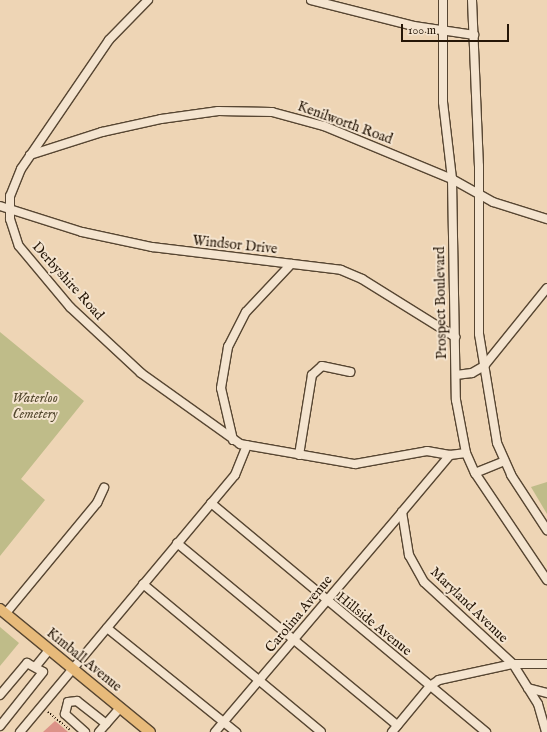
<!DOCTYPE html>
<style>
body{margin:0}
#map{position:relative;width:547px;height:732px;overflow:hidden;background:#eed5b5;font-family:"IM FELL English",serif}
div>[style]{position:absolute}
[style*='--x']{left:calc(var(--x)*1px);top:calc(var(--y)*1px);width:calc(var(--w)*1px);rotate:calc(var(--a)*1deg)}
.green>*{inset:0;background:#bfbc89}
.building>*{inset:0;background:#dc9388}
.path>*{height:1.5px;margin-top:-0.75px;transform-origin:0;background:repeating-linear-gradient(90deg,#251607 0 1px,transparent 0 3px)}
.roads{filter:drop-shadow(1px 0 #574632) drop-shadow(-1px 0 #574632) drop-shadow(0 1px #574632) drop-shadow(0 -1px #574632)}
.minor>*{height:8px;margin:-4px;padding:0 4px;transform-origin:4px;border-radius:4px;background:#f4e4cf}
.major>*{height:10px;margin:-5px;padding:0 5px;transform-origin:5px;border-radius:5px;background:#e7ba7a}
span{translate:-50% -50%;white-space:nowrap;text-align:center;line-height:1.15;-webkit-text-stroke:4px #f4e4cf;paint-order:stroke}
.street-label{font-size:14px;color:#251607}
.park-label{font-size:14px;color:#53482e;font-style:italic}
.scale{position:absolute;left:401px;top:24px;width:108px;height:18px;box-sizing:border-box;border:2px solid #251607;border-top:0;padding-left:5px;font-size:12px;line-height:14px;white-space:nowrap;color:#251607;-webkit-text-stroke:3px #f4e4cf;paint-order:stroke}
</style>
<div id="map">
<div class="green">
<div style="clip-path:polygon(0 332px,84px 401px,21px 479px,45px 500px,0 556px)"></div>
<div style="clip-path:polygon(547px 482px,547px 514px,531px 487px)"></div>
<div style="clip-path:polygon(0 627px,19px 643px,0 666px)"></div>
</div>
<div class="building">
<div style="clip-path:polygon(55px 721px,60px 725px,68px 732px,43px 732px)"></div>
</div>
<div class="path">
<div style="--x:48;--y:712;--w:28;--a:39"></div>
</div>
<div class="roads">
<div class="minor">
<div style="--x:148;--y:0;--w:56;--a:134.3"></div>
<div style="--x:109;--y:40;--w:156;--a:124.3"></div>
<div style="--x:21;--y:169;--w:29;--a:112"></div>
<div style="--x:10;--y:196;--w:23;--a:90"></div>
<div style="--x:10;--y:219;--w:28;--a:72"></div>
<div style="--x:19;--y:246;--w:80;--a:50.1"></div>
<div style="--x:70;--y:307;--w:97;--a:42.9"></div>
<div style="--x:141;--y:373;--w:122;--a:35.6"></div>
<div style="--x:240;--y:444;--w:117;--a:9.9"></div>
<div style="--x:355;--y:464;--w:73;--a:-10.2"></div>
<div style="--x:427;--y:451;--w:23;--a:10"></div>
<div style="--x:450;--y:455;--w:16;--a:-7"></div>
<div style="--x:311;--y:0;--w:106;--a:14.2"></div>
<div style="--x:414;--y:26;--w:61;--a:8.5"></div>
<div style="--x:443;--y:0;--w:102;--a:90"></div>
<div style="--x:443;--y:102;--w:78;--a:83.3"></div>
<div style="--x:452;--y:179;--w:221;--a:89"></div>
<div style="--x:456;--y:400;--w:54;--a:79.3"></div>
<div style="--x:466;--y:453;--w:22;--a:66"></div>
<div style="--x:475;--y:473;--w:129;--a:56.1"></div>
<div style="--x:472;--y:0;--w:166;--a:87.6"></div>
<div style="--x:479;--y:166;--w:168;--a:90"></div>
<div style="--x:479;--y:334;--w:110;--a:80.6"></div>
<div style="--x:497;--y:443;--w:35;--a:66"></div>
<div style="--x:511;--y:475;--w:66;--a:56.8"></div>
<div style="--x:30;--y:155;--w:76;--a:-17.7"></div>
<div style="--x:102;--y:132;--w:60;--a:-12.4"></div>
<div style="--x:161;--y:119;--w:58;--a:-8"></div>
<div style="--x:218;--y:111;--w:54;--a:1.1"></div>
<div style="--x:272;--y:112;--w:54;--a:15.1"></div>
<div style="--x:324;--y:126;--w:139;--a:22.5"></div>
<div style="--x:452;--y:179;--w:47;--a:29.3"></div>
<div style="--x:493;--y:202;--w:57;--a:17.5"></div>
<div style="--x:0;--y:206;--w:86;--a:17.6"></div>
<div style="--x:82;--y:232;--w:72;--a:12.1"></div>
<div style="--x:152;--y:247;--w:190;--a:6.9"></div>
<div style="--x:341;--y:270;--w:23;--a:23"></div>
<div style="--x:362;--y:279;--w:110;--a:31.9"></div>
<div style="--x:456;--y:375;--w:16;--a:-7"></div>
<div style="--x:472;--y:373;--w:14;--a:-30"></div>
<div style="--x:484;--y:366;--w:100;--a:-51.1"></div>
<div style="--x:233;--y:440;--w:53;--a:-103"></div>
<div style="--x:221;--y:388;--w:42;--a:-80.3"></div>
<div style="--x:228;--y:347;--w:39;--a:-63"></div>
<div style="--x:246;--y:312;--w:66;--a:-46.8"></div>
<div style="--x:299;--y:455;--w:81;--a:-80.8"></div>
<div style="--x:312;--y:375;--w:13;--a:-42"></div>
<div style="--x:322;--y:366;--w:29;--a:12"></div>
<div style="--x:450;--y:455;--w:75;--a:130.1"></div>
<div style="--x:402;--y:512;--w:44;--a:80.8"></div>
<div style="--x:409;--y:555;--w:31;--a:61"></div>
<div style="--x:424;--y:582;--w:121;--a:42.7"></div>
<div style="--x:513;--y:664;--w:47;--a:58"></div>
<div style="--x:538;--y:704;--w:29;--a:74"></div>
<div style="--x:475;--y:473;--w:31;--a:-22"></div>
<div style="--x:211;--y:503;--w:358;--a:39.8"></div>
<div style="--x:177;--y:543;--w:286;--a:39.6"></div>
<div style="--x:143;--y:584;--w:231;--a:39.7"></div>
<div style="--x:6;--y:613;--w:143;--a:-50.4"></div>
<div style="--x:97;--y:503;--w:17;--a:-65"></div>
<div style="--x:107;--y:628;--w:166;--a:38.9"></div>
<div style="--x:36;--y:666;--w:21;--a:-51"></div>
<div style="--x:528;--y:688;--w:20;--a:15"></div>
<div style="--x:0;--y:695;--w:42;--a:-49.8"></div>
<div style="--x:27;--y:663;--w:18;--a:29"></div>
<div style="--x:43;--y:672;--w:69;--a:128.5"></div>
<div style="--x:20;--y:732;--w:335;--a:-50.1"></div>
<div style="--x:235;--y:475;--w:32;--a:-68"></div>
<div style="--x:85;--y:732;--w:27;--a:-138"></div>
<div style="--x:65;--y:714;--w:12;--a:-76"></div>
<div style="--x:68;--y:702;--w:9;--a:-6"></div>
<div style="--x:77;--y:701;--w:37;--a:38"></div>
<div style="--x:99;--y:732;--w:32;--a:-49"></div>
<div style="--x:215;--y:732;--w:289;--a:-49.6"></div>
<div style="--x:392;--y:732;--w:60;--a:-50.4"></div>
<div style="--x:430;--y:686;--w:11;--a:-34"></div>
<div style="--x:439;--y:680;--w:76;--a:-12.2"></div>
<div style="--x:513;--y:664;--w:34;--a:0"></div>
</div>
<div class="major">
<div style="--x:0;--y:609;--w:194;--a:39.4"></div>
</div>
</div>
<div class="street-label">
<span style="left:345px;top:123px;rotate:20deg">Kenilworth Road</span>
<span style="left:235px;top:245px;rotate:6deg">Windsor Drive</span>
<span style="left:68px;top:281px;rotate:48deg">Derbyshire Road</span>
<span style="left:441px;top:303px;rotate:-91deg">Prospect Boulevard</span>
<span style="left:469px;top:605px;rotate:44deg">Maryland Avenue</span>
<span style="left:299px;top:614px;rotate:-50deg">Carolina Avenue</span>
<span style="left:374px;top:624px;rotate:39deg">Hillside Avenue</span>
<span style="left:84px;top:660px;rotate:39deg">Kimball Avenue</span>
</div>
<div class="park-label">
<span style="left:35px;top:406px">Waterloo<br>Cemetery</span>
</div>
<div class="scale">100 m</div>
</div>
